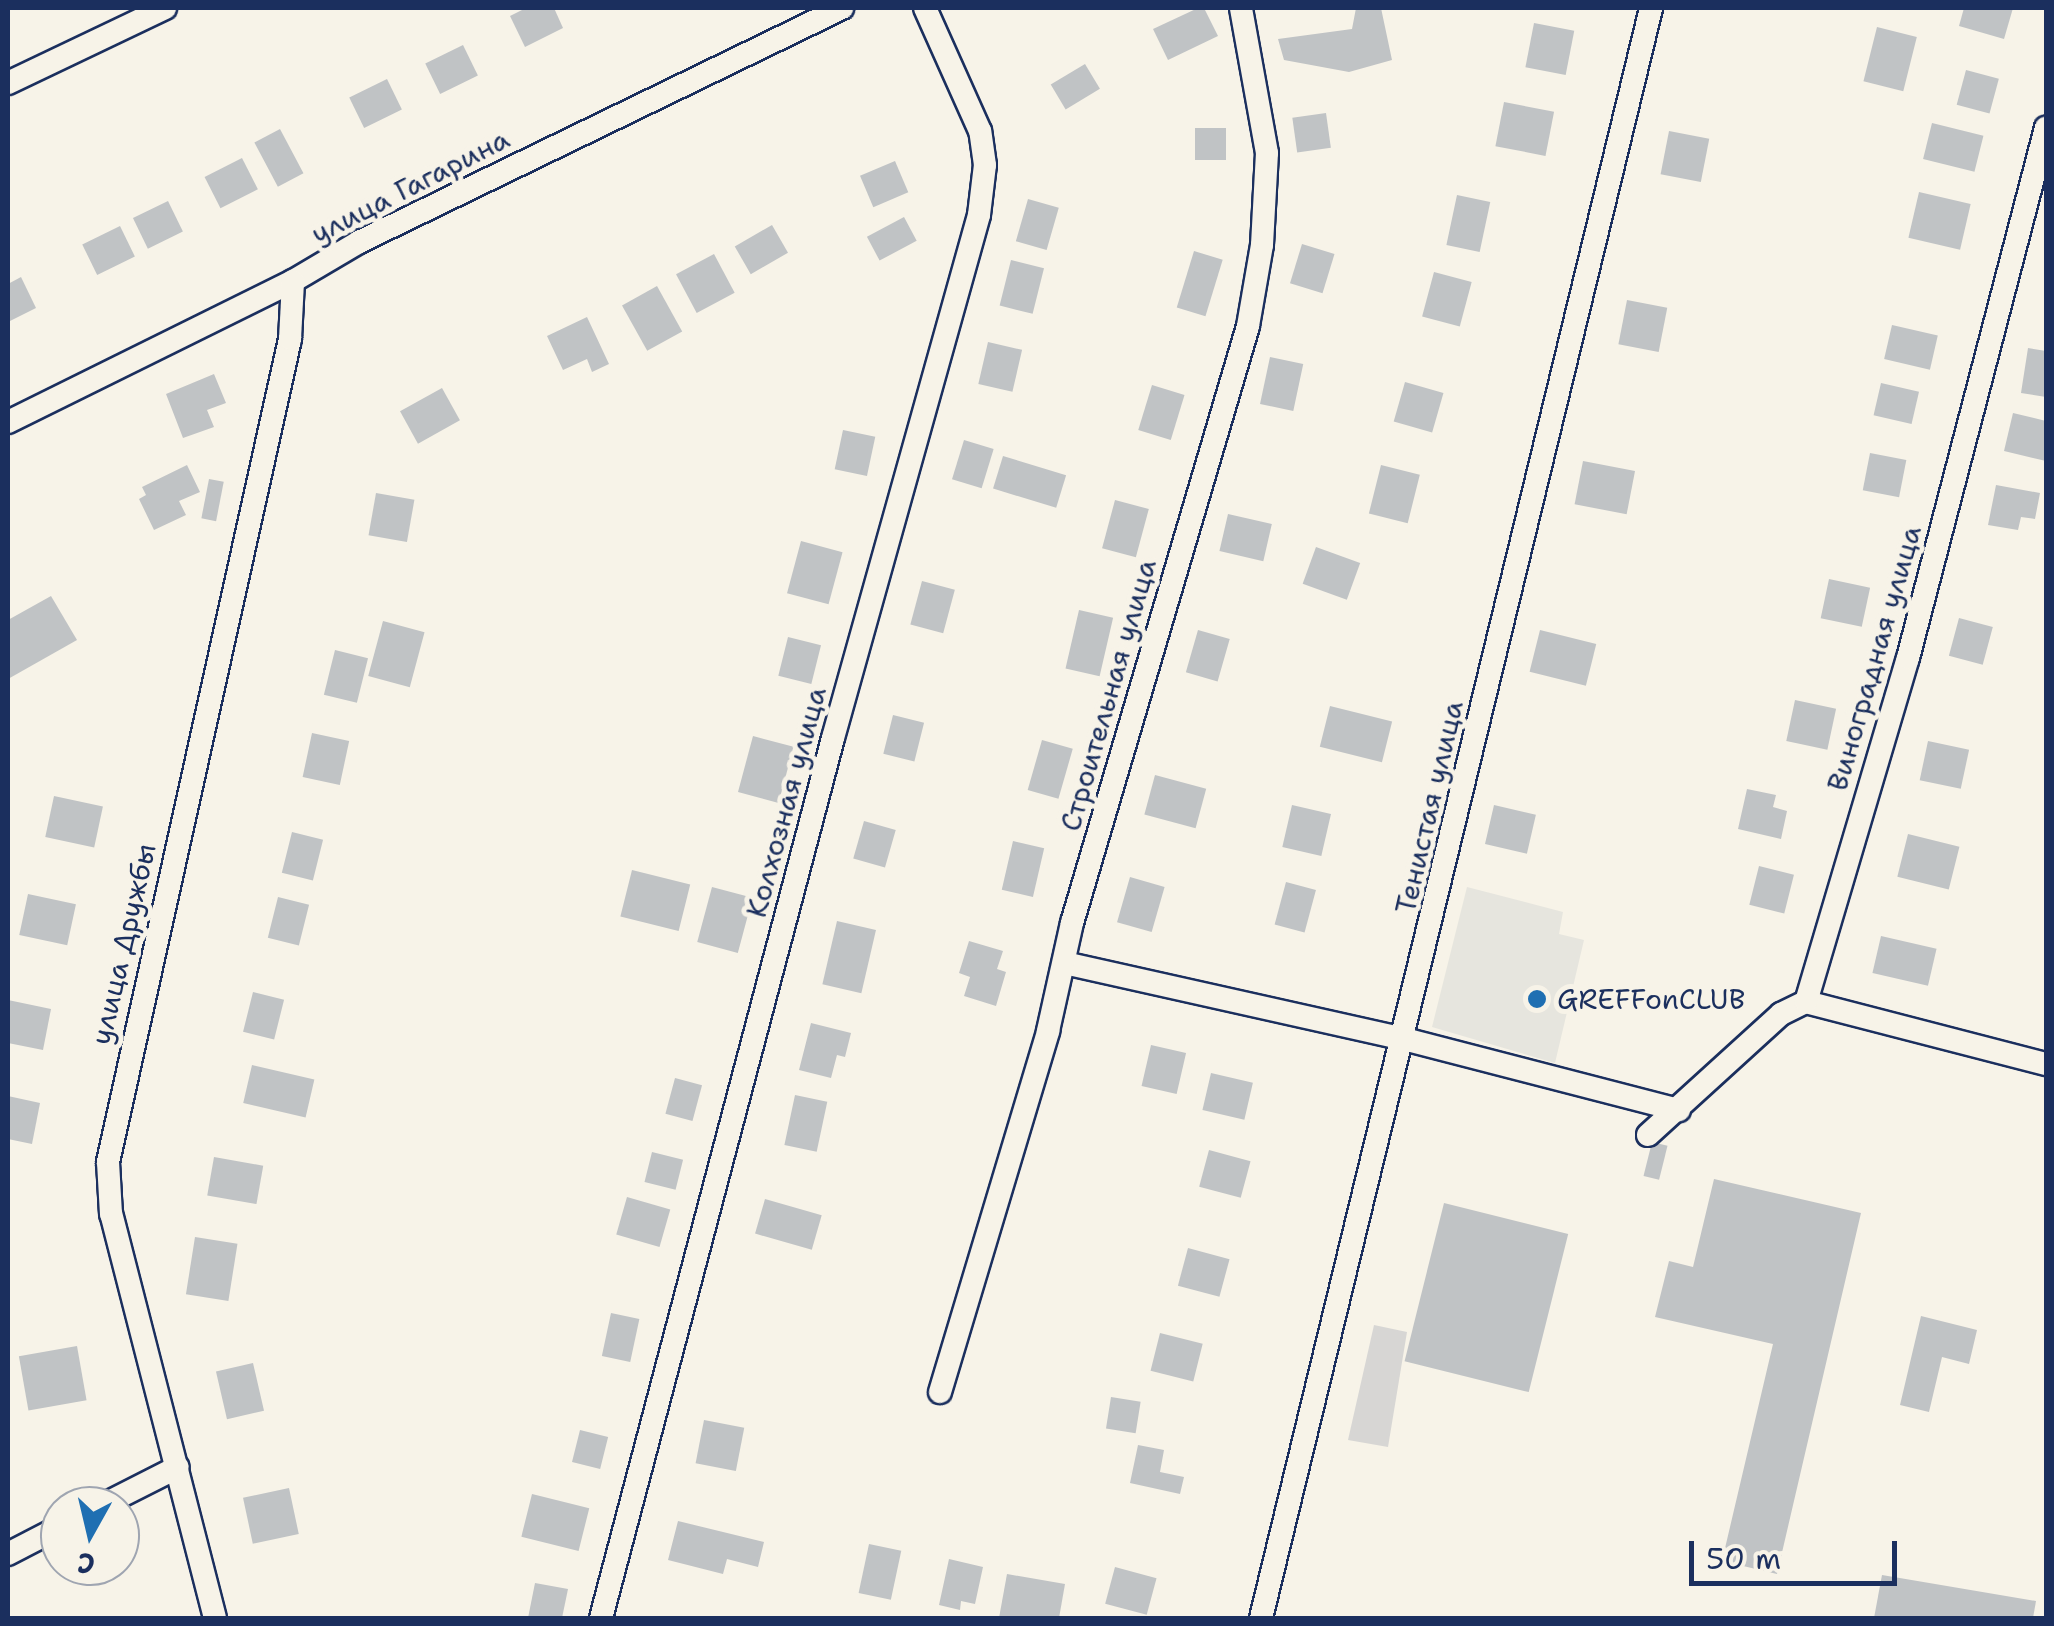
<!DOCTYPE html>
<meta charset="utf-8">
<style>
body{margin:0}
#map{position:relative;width:2054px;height:1626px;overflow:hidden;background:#f7f3e8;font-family:"Shantell Sans",sans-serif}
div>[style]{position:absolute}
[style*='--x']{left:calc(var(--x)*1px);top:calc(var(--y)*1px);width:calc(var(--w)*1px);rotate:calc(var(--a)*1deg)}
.built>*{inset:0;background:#e6e5de}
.green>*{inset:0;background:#d7d6d4}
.building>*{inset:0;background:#c0c3c5;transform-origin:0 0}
.roads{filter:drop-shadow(2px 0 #1b2f5e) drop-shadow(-2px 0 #1b2f5e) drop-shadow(0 2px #1b2f5e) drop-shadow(0 -2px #1b2f5e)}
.minor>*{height:22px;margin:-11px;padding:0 11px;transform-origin:11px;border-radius:11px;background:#f7f3e8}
.dots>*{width:28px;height:28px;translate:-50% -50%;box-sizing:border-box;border:5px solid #f7f3e8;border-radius:50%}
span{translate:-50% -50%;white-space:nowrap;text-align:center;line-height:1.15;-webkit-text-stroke:10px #f7f3e8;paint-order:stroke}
.street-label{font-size:28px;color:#1b2f5e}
.poi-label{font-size:28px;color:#1b2f5e}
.left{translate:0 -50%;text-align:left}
.frame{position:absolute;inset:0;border:10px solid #1b2f5e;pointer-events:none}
.north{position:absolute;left:40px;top:1486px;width:100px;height:100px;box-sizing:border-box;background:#f7f3e8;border:2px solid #9fa5b1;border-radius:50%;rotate:188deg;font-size:28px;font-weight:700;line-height:40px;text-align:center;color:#1b2f5e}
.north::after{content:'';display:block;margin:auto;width:35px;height:45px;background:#1f6fb2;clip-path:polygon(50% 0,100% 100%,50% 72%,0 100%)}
.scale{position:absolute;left:1689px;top:1541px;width:208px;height:45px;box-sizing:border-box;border:5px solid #1b2f5e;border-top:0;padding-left:12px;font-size:30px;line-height:35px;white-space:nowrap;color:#1b2f5e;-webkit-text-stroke:8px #f7f3e8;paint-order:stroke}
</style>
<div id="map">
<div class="built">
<div style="clip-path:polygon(1467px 887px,1563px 912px,1559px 934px,1584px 940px,1555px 1063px,1432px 1027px)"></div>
</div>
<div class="green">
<div style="clip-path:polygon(1374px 1325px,1407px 1332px,1388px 1447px,1348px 1440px)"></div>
</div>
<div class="building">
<div style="clip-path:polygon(526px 8px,554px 8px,563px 28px,525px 47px,510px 16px)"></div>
<div style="clip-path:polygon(1198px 8px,1204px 8px,1218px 36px,1168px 60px,1153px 29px)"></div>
<div style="clip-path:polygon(1356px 8px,1381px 8px,1392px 60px,1349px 72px,1284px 60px,1278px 39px,1352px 29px)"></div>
<div style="clip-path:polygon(1964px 8px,2013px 8px,2004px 39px,1959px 26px)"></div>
<div style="left:1534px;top:23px;width:41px;height:45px;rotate:11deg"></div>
<div style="left:1877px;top:27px;width:41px;height:56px;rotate:14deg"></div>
<div style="left:463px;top:45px;width:34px;height:42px;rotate:64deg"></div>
<div style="left:1085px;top:64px;width:29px;height:40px;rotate:59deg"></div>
<div style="left:1966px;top:70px;width:34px;height:36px;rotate:15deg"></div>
<div style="left:387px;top:79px;width:34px;height:42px;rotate:64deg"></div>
<div style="left:1504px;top:102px;width:51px;height:45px;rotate:11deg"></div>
<div style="left:1326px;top:113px;width:35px;height:34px;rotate:82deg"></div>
<div style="left:1932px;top:123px;width:53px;height:37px;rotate:14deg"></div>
<div style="left:1195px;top:128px;width:31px;height:32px"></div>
<div style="left:280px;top:129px;width:50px;height:29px;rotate:62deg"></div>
<div style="left:1669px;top:131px;width:41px;height:44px;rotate:11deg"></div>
<div style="left:242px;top:158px;width:35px;height:42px;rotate:63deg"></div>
<div style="left:895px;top:161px;width:34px;height:38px;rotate:67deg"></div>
<div style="left:1919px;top:192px;width:53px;height:47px;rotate:13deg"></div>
<div style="left:1457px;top:195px;width:34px;height:51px;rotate:12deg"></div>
<div style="left:1028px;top:199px;width:32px;height:44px;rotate:16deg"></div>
<div style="left:168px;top:201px;width:34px;height:39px;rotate:64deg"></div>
<div style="left:904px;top:217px;width:27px;height:42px;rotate:62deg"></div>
<div style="left:772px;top:225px;width:32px;height:43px;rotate:60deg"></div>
<div style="left:120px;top:226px;width:34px;height:42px;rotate:64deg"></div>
<div style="left:1302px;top:244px;width:34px;height:41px;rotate:17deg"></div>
<div style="left:1194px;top:251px;width:30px;height:59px;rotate:17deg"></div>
<div style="left:714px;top:254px;width:44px;height:43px;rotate:62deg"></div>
<div style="left:1011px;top:260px;width:34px;height:47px;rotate:14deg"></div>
<div style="left:1434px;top:272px;width:39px;height:46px;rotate:15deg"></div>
<div style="clip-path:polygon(21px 277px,36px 308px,8px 322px,8px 284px)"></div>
<div style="left:657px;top:286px;width:52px;height:40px;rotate:61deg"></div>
<div style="left:1627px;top:300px;width:41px;height:45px;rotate:11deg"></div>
<div style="clip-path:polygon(587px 317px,609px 364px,592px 372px,587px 359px,563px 370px,547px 336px)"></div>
<div style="left:1892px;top:325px;width:47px;height:35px;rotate:13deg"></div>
<div style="left:988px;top:342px;width:35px;height:43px;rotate:13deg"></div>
<div style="clip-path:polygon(2028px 348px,2046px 351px,2046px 397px,2021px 393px)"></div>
<div style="left:1270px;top:357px;width:34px;height:48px;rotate:12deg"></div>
<div style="clip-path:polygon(214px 374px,226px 403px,207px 410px,214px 427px,183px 438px,166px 394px)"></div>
<div style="left:1405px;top:382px;width:40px;height:41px;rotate:16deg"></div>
<div style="left:1881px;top:383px;width:39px;height:33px;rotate:13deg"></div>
<div style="left:1152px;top:385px;width:34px;height:47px;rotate:17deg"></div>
<div style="left:442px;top:388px;width:37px;height:48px;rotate:61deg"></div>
<div style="clip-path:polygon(2013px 413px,2046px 421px,2046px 461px,2004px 451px)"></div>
<div style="left:843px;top:430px;width:33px;height:40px;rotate:12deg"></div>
<div style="left:964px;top:440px;width:31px;height:41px;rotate:17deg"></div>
<div style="left:1870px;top:453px;width:37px;height:38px;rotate:11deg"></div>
<div style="left:1003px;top:456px;width:66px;height:34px;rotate:17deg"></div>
<div style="left:1583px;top:461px;width:53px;height:44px;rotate:11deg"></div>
<div style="clip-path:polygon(187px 465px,200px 492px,179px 501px,186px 515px,154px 530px,139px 499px,146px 495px,142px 487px)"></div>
<div style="left:1381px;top:465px;width:40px;height:50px;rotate:14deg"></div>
<div style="left:209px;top:479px;width:15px;height:40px;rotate:11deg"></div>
<div style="clip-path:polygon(1996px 485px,2040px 493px,2035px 519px,2021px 517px,2018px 530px,1988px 525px)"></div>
<div style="left:376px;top:493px;width:39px;height:43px;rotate:10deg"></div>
<div style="left:1115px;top:500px;width:35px;height:50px;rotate:15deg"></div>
<div style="left:1228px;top:514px;width:45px;height:38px;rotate:13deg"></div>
<div style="left:801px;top:541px;width:43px;height:54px;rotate:15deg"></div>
<div style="left:1316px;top:547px;width:47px;height:39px;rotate:20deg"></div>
<div style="left:1829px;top:579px;width:42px;height:40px;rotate:12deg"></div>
<div style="left:922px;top:581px;width:34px;height:45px;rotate:15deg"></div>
<div style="clip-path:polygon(51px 596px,77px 640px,8px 679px,8px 620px)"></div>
<div style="left:1079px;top:610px;width:35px;height:60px;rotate:13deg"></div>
<div style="left:1959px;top:618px;width:35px;height:39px;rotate:15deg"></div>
<div style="left:383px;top:621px;width:43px;height:57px;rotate:15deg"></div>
<div style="left:1198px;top:630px;width:33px;height:44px;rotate:16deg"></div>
<div style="left:1540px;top:630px;width:58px;height:43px;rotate:14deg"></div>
<div style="left:788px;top:637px;width:34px;height:40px;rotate:14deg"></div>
<div style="left:335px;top:650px;width:34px;height:46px;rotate:14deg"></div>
<div style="left:1795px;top:700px;width:42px;height:42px;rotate:12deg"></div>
<div style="left:1330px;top:706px;width:64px;height:42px;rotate:14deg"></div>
<div style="left:893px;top:715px;width:32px;height:40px;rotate:14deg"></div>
<div style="left:312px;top:733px;width:38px;height:45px;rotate:12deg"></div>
<div style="left:753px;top:736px;width:42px;height:58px;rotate:15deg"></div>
<div style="left:1042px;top:740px;width:32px;height:52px;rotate:16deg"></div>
<div style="left:1928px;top:741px;width:42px;height:40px;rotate:12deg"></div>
<div style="left:1155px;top:775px;width:53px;height:41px;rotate:15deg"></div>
<div style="clip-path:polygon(1747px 789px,1776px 795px,1773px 807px,1787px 811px,1781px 839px,1738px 829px)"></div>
<div style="left:54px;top:796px;width:50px;height:42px;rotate:12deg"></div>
<div style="left:1292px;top:805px;width:40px;height:43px;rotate:13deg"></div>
<div style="left:1494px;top:805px;width:43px;height:40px;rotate:13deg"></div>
<div style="left:864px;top:821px;width:33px;height:39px;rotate:16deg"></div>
<div style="left:292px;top:832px;width:32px;height:42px;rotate:14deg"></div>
<div style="left:1908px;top:834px;width:53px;height:44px;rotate:14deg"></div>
<div style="left:1013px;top:841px;width:32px;height:50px;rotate:13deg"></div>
<div style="left:1759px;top:866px;width:36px;height:40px;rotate:14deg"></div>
<div style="left:632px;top:870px;width:60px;height:48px;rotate:14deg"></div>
<div style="left:1130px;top:877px;width:36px;height:47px;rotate:16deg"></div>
<div style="left:1286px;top:882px;width:31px;height:44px;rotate:15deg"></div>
<div style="left:712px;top:887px;width:42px;height:57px;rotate:15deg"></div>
<div style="left:28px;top:894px;width:49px;height:42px;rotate:12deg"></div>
<div style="left:278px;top:897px;width:32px;height:42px;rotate:14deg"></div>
<div style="left:837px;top:921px;width:40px;height:65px;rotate:13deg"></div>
<div style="left:1881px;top:936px;width:57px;height:38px;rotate:13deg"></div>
<div style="clip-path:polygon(969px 941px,1003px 951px,997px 969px,1006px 972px,996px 1006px,964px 996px,970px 977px,959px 973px)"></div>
<div style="left:253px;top:992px;width:32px;height:41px;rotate:14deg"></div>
<div style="clip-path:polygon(8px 1000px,51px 1009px,43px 1050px,8px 1043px)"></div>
<div style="clip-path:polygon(811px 1023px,851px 1033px,845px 1057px,837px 1055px,831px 1078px,799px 1070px)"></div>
<div style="left:1151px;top:1045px;width:36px;height:42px;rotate:13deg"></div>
<div style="left:252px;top:1065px;width:64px;height:39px;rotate:13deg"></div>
<div style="left:1211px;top:1073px;width:43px;height:38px;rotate:13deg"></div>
<div style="left:675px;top:1078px;width:28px;height:37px;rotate:15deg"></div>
<div style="left:795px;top:1095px;width:33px;height:51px;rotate:12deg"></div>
<div style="clip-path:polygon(8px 1096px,40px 1103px,32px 1144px,8px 1139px)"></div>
<div style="left:1652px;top:1142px;width:16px;height:35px;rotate:14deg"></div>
<div style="left:1209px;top:1150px;width:43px;height:38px;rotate:15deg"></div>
<div style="left:652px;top:1152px;width:32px;height:31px;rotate:14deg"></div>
<div style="left:214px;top:1157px;width:50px;height:39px;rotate:10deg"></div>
<div style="clip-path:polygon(1714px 1179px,1861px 1213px,1777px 1574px,1722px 1561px,1773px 1344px,1655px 1317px,1669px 1261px,1693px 1267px)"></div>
<div style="left:627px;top:1197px;width:45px;height:39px;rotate:16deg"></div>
<div style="left:765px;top:1199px;width:59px;height:36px;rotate:16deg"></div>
<div style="left:1444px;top:1203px;width:128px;height:163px;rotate:14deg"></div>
<div style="left:195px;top:1237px;width:43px;height:58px;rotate:9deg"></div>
<div style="left:1188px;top:1248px;width:43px;height:39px;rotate:15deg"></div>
<div style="left:611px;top:1313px;width:29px;height:44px;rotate:12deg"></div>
<div style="clip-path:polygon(1921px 1316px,1977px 1330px,1969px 1364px,1942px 1357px,1929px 1412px,1900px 1405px)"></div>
<div style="left:1160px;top:1333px;width:44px;height:39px;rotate:14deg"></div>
<div style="left:77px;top:1346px;width:55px;height:59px;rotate:80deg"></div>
<div style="left:253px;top:1363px;width:49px;height:38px;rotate:77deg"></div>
<div style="left:1111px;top:1397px;width:30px;height:32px;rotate:9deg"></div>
<div style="left:704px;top:1420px;width:41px;height:44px;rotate:11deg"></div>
<div style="left:580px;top:1430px;width:29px;height:33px;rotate:14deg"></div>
<div style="clip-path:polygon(1138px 1445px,1164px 1450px,1160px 1472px,1184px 1477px,1180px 1494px,1130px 1483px)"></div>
<div style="left:289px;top:1488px;width:47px;height:47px;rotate:78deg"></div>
<div style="left:532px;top:1494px;width:59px;height:44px;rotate:14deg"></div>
<div style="clip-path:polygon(678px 1521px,764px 1542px,758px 1567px,727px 1559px,723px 1574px,668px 1560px)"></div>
<div style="left:869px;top:1544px;width:33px;height:50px;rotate:12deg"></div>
<div style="clip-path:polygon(949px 1559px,983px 1567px,975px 1604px,961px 1601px,960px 1610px,939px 1605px)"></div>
<div style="left:1115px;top:1567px;width:43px;height:38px;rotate:15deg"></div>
<div style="clip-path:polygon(1007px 1574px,1065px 1584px,1059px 1618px,999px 1618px)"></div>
<div style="clip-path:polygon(1882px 1575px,2036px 1601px,2033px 1618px,1874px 1618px)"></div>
<div style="clip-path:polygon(535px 1583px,568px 1589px,562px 1618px,528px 1618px)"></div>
</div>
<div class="roads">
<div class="minor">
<div style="--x:8;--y:83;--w:174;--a:-25.5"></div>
<div style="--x:8;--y:422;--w:318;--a:-26.3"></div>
<div style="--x:293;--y:281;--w:77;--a:-30.6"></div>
<div style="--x:359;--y:242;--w:537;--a:-25.85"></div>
<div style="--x:1064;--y:963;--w:348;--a:12.6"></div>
<div style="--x:1404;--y:1039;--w:284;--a:14.5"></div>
<div style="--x:1806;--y:1002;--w:248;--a:14.5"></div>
<div style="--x:1648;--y:1135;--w:180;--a:-42.3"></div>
<div style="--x:1781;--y:1014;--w:28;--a:-26"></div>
<div style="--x:1806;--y:1002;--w:359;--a:-73.5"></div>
<div style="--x:1908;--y:658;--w:548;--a:-75.41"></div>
<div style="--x:940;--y:1392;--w:377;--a:-73.3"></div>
<div style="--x:1048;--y:1031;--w:111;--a:-77.5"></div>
<div style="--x:1072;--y:923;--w:622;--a:-73.57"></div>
<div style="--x:1248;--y:326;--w:82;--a:-80.2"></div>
<div style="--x:1262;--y:245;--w:92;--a:-86.9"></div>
<div style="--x:1267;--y:153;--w:147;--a:-100.2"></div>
<div style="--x:101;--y:1506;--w:86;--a:-26.9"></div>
<div style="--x:8;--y:1554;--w:59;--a:-27.4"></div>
<div style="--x:215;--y:1618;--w:417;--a:-104.4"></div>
<div style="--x:111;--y:1214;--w:52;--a:-93.3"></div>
<div style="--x:108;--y:1162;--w:843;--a:-77.53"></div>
<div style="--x:290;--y:339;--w:58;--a:-87"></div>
<div style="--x:601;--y:1618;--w:910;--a:-75.23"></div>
<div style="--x:833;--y:738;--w:543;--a:-74.4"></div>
<div style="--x:979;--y:215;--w:50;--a:-83.2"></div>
<div style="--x:985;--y:165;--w:34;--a:-98"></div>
<div style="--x:980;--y:131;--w:135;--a:-114.1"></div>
<div style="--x:1261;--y:1618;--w:1657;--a:-76.38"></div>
</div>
</div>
<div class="dots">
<div style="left:1537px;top:999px;background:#1f6fb2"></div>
</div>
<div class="street-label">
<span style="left:410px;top:186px;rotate:-27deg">улица Гагарина</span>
<span style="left:1874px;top:658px;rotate:-74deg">Виноградная улица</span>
<span style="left:1108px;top:695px;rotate:-74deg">Строительная улица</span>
<span style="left:786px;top:802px;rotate:-75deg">Колхозная улица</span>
<span style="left:1429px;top:807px;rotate:-77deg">Тенистая улица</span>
<span style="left:123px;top:944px;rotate:-77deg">улица Дружбы</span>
</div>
<div class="poi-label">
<span class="left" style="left:1557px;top:999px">GREFFonCLUB</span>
</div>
<div class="frame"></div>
<div class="north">С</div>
<div class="scale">50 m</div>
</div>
